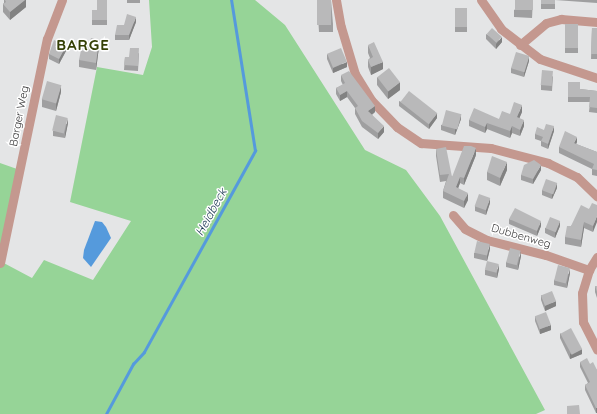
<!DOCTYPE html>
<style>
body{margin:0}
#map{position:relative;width:597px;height:414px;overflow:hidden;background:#e4e5e6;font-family:Quicksand,sans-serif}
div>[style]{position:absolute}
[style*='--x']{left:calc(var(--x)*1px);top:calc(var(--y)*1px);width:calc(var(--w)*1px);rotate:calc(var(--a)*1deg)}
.green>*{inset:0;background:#96d497}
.water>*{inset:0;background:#559adc}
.stream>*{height:2.5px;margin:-1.25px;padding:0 1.25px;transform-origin:1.25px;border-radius:1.25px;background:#559adc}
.minor>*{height:9px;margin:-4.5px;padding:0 4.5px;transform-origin:4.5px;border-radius:4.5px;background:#c4988f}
.wall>*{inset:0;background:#9f9fa0;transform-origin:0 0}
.shaded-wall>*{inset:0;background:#828282;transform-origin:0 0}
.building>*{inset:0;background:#b9b9ba;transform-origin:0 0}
span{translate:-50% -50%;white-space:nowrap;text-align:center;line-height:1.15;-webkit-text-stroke:3px #fff;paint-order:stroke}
.street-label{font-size:11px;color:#3c3c3d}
.water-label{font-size:12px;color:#14314d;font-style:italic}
.district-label{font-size:15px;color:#354005;font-weight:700;letter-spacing:1px}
</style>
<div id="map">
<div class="green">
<div style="clip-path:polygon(149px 0,255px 0,285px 25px,365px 150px,406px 170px,440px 216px,545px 410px,536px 414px,0 414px,0 261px,32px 278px,44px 260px,93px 280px,131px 221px,70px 202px,97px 67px,143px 75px,152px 47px)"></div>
<div style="clip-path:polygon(0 163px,17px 169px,0 257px)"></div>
</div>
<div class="water">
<div style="clip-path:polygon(95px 221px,102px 222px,106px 227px,111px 238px,91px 267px,83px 258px,84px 250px)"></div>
</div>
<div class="stream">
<div style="--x:106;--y:414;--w:57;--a:-61.6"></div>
<div style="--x:133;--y:364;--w:16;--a:-47"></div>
<div style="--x:144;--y:352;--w:230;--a:-61.1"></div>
<div style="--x:255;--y:151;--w:153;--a:-99"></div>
</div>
<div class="minor">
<div style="--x:336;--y:0;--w:27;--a:80"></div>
<div style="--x:341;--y:27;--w:49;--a:73.4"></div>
<div style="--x:355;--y:74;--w:31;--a:58"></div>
<div style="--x:371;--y:100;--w:37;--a:46"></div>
<div style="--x:397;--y:127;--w:29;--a:34"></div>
<div style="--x:421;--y:143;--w:70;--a:4.1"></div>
<div style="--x:491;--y:148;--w:59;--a:14.7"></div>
<div style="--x:548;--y:163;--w:32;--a:26"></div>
<div style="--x:577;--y:177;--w:28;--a:44"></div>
<div style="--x:481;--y:0;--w:35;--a:55"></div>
<div style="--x:501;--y:29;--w:49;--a:37.6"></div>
<div style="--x:540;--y:59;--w:60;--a:18.4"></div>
<div style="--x:520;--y:45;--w:34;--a:-40"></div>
<div style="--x:546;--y:23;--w:16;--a:-15"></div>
<div style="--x:561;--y:19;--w:36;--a:5"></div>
<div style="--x:453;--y:215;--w:18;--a:49"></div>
<div style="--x:465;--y:229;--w:25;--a:27"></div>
<div style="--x:487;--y:240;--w:61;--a:14.3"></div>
<div style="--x:546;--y:255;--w:46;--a:19.2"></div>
<div style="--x:597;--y:257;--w:15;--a:122"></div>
<div style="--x:589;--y:270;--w:24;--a:107"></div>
<div style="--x:582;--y:293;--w:29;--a:88"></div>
<div style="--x:583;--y:322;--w:31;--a:63"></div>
<div style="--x:0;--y:263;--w:229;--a:-78.2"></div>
<div style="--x:47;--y:39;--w:42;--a:-69"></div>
</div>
<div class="wall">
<div style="clip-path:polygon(4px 0,26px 0,26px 7px,10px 20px,3px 12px,3px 4px,4px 3px)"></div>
<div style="clip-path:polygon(107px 0,107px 25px,92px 25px,92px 10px,97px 10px)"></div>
<div style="left:127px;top:0;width:13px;height:3px"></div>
<div style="clip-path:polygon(317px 0,331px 0,333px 24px,333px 32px,319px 32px)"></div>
<div style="clip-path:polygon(533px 0,532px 18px,514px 17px,514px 10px)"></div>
<div style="left:541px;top:0;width:14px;height:9px"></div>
<div style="clip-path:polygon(555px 0,597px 0,597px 3px)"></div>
<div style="left:455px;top:8px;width:12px;height:24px"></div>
<div style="clip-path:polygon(136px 22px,129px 40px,115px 40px,115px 35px,124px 25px)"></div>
<div style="left:578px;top:24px;width:29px;height:13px;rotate:90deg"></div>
<div style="clip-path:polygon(592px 28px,597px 28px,597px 59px,591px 59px)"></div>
<div style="clip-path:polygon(486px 34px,502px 42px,496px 49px,486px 39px)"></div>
<div style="clip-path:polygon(89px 45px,99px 47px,96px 70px,79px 67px,79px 60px)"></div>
<div style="clip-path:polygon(368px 45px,383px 69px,371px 75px,368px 67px,368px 60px,370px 58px,368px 53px)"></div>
<div style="clip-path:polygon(66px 51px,59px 64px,49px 59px,49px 54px)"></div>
<div style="clip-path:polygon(139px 53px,138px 71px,124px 70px,125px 57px,129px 57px)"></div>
<div style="clip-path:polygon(327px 54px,347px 67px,333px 73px,327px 59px)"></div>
<div style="clip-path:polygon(529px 61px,524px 77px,511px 73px,511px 68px)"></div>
<div style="clip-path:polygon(341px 75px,375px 112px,372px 115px,384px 132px,378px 139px,362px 127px,355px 114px,355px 108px,347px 97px,340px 101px,336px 94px,336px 88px,343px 85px,341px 81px)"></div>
<div style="clip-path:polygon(553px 76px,552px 91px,541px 90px,541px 85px)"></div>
<div style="clip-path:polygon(377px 77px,400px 90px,388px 99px,377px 85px)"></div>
<div style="clip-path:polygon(568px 82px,580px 89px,597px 91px,597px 113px,589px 112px,590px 102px,568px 102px)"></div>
<div style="clip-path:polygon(61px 92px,56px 111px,42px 107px,42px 99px)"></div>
<div style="clip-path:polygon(399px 101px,437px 118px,429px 129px,399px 106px)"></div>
<div style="clip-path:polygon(522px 112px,519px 118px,524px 126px,520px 136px,512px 133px,510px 138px,487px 129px,485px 133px,469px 126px,469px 120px,499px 119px,510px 114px)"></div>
<div style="clip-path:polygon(461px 119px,455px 135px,441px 130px,441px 125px)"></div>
<div style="clip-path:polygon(68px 123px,65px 138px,53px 136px,53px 131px)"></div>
<div style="clip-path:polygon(544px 130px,554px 131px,548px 149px,541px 146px,541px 141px,535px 139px,535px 134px)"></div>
<div style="clip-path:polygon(577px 142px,576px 144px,597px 152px,597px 176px,592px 175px,592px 169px,559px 153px,559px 147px)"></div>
<div style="clip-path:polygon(436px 149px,452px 177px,476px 155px,464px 185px,460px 183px,458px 188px,468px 200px,464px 208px,443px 198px,443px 191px,446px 181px,440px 182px,436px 156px)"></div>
<div style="clip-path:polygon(507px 170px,500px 186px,487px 180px,487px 172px)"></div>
<div style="clip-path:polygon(541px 170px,533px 184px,521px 180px,521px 175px)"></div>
<div style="clip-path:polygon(557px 188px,552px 199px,542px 195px,542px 190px)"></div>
<div style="clip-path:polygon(490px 203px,486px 215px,475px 211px,475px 206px)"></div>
<div style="clip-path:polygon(597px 205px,593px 232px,584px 228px,581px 247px,565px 244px,565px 237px,571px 226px,589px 209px)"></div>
<div style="clip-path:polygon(509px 219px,541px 226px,537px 236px,509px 224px)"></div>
<div style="clip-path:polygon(560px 226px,555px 238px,545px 233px,545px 228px)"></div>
<div style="clip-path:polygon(490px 249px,487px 261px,474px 258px,474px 253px)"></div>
<div style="clip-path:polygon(521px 256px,518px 270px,506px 267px,506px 262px)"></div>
<div style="clip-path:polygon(499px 269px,497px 278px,485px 275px,485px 270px)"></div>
<div style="clip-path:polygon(570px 273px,567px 288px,554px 285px,554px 280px)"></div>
<div style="clip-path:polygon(595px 286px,597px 286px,597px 298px,595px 292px)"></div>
<div style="clip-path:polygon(541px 295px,556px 306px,545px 311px,541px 300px)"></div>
<div style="clip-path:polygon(535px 316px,551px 330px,540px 334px,535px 321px)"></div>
<div style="clip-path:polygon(560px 333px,582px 354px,570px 359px,560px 338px)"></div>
<div style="clip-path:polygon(580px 362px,590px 364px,597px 370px,597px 413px,596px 413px,585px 390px,585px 385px,588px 383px,580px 367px)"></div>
</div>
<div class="shaded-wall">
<div style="clip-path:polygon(25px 0,26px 0,26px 7px,10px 20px,10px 12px)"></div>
<div style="clip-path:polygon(136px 17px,136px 22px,129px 40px,129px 35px)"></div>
<div style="clip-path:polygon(502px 37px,502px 42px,496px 49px,496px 44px)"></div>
<div style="clip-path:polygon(99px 40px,99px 47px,96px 70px,96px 63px)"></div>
<div style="clip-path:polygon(66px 46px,66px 51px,59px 64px,59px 59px)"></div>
<div style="clip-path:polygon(529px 56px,529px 61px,524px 77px,524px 72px)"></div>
<div style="clip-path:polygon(347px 62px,347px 67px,333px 73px,333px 68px)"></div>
<div style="clip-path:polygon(383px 62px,383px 69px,371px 75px,371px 67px)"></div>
<div style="clip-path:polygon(400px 82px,400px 90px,388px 99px,388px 91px)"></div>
<div style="clip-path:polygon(61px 85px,61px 92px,56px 111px,56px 103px)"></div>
<div style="clip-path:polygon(347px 91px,347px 97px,340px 101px,340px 95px)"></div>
<div style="clip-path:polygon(522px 105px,522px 112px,517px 124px,517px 117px)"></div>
<div style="clip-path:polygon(375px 106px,375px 112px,368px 117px,368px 111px)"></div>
<div style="clip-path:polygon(437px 113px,437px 118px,429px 129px,429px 124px)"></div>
<div style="clip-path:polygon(461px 114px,461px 119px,455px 135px,455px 130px)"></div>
<div style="clip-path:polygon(68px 118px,68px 123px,65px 138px,65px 133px)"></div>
<div style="clip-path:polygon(524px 120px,524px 126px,520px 136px,520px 130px)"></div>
<div style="clip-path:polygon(487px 123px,487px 129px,485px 133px,485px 127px)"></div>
<div style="clip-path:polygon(384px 126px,384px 132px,378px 139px,378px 133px)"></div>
<div style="clip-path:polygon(512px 126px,512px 133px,510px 138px,510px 131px)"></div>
<div style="clip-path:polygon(554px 126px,554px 131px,548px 149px,548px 144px)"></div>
<div style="clip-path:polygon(577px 137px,577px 142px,574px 149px,574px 143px)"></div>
<div style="clip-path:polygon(476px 148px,476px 155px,464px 185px,464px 178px)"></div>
<div style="clip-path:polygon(507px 162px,507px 170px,500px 186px,500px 178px)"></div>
<div style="clip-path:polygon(541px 165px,541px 170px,533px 184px,533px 179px)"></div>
<div style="clip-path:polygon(460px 177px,460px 183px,456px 194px,456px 187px)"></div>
<div style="clip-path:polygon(557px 183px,557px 188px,552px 199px,552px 194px)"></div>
<div style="clip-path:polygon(468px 193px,468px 200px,464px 208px,464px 201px)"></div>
<div style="clip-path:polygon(490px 198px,490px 203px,486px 215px,486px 210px)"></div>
<div style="clip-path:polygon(597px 216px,597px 222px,593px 232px,593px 226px)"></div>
<div style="clip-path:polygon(541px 221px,541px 226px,537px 236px,537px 231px)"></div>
<div style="clip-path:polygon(560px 221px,560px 226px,555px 238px,555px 233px)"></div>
<div style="clip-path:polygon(584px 222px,584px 228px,581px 247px,581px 240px)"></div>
<div style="clip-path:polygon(490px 244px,490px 249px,487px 261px,487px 256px)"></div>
<div style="clip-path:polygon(521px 251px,521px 256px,518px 270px,518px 265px)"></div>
<div style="clip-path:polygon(499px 264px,499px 269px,497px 278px,497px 273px)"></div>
<div style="clip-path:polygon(570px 268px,570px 273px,567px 288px,567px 283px)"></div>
<div style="clip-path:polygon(556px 301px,556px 306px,545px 311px,545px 306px)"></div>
<div style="clip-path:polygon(551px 325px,551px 330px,540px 334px,540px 329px)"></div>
<div style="clip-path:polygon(582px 349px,582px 354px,570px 359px,570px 354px)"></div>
<div style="left:596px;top:408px;width:1px;height:5px"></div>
</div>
<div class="building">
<div style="clip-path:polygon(5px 0,25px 0,10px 12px,3px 4px,6px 2px)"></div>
<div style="clip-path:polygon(97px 0,107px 0,107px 20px,92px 20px,92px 10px,97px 10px)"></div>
<div style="left:317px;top:0;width:14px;height:25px"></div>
<div style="left:515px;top:0;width:18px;height:10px"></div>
<div style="left:541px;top:0;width:14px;height:4px"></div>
<div style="left:455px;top:8px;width:12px;height:19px"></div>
<div style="clip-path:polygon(127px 14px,136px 17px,129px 35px,115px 35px,117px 25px,124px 25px)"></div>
<div style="left:578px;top:24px;width:24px;height:13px;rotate:90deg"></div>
<div style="left:492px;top:28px;width:13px;height:8px;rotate:42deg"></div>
<div style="clip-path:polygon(592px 28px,597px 28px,597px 54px,591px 54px)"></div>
<div style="clip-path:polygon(91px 38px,99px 40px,96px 63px,79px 60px,81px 50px,85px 51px,87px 45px,89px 45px)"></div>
<div style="clip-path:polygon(54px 40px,66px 46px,59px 59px,49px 54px)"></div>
<div style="clip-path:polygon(374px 42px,383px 62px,371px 67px,368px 60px,373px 57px,368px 45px)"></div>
<div style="clip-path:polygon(130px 48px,139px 48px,138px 66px,124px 65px,125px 57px,129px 57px)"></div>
<div style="left:341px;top:48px;width:15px;height:15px;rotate:67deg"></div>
<div style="left:516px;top:52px;width:14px;height:17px;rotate:17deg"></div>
<div style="left:389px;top:68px;width:18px;height:15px;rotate:52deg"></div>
<div style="left:542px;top:70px;width:11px;height:15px;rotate:5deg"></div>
<div style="clip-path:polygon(349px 71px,375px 106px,368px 111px,384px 126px,378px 133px,362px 121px,355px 108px,358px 106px,347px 91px,340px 95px,336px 88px,345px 83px,341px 75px)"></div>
<div style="left:47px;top:81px;width:15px;height:19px;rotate:16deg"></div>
<div style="clip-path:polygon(568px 82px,580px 82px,580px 89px,597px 91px,597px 108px,589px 107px,590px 97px,568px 97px)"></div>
<div style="left:409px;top:91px;width:36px;height:14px;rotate:38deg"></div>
<div style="clip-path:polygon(514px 102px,522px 105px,517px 117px,524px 120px,520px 130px,512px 126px,510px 131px,487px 123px,485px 127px,469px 120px,474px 108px,499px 119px,502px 111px,510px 114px)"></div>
<div style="left:446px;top:110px;width:16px;height:16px;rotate:15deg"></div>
<div style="left:56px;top:115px;width:12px;height:16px;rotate:14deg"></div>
<div style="clip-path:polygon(546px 124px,554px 126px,548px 144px,541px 141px,543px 137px,535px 134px,537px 127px,544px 130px)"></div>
<div style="clip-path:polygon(565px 131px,577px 137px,574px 143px,597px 152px,597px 170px,592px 169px,594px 164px,559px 147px)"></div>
<div style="clip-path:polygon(464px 146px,471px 146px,476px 148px,464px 178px,460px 177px,456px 187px,468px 193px,464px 201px,443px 191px,449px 174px,440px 175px,436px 149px,446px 147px,452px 177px)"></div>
<div style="clip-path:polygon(492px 156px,507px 162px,500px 178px,487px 172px)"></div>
<div style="clip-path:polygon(534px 160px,541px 165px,533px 179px,521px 175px,524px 165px)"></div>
<div style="left:546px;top:179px;width:12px;height:12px;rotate:20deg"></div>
<div style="left:479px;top:194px;width:12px;height:13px;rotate:20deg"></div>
<div style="clip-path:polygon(592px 203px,597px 205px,597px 216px,593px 226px,584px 222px,581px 240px,565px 237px,567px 226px,571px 226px,581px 205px,589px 209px)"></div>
<div style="clip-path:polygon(515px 208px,541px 221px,537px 231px,509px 219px)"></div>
<div style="left:550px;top:217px;width:11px;height:12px;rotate:22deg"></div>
<div style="left:477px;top:241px;width:13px;height:12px;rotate:13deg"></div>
<div style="left:510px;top:248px;width:11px;height:15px;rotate:15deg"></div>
<div style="left:487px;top:261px;width:12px;height:9px;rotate:14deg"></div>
<div style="left:558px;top:265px;width:12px;height:16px;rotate:14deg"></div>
<div style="clip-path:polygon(595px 286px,597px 286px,597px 292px)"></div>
<div style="left:552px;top:291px;width:11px;height:12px;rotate:68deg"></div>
<div style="left:546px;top:312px;width:14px;height:12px;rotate:69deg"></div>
<div style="left:571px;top:328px;width:24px;height:12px;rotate:62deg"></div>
<div style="clip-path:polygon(587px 358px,590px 364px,593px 362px,597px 370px,597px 408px,596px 408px,585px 385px,590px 382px,580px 362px)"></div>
<div style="clip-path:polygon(579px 405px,580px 414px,567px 414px,567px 406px)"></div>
</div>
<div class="street-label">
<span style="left:19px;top:116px;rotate:-79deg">Barger Weg</span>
<span style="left:521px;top:236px;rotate:16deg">Dubbenweg</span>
</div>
<div class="water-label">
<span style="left:211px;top:212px;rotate:-61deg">Heidbeck</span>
</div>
<div class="district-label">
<span style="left:83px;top:45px">BARGE</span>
</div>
</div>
